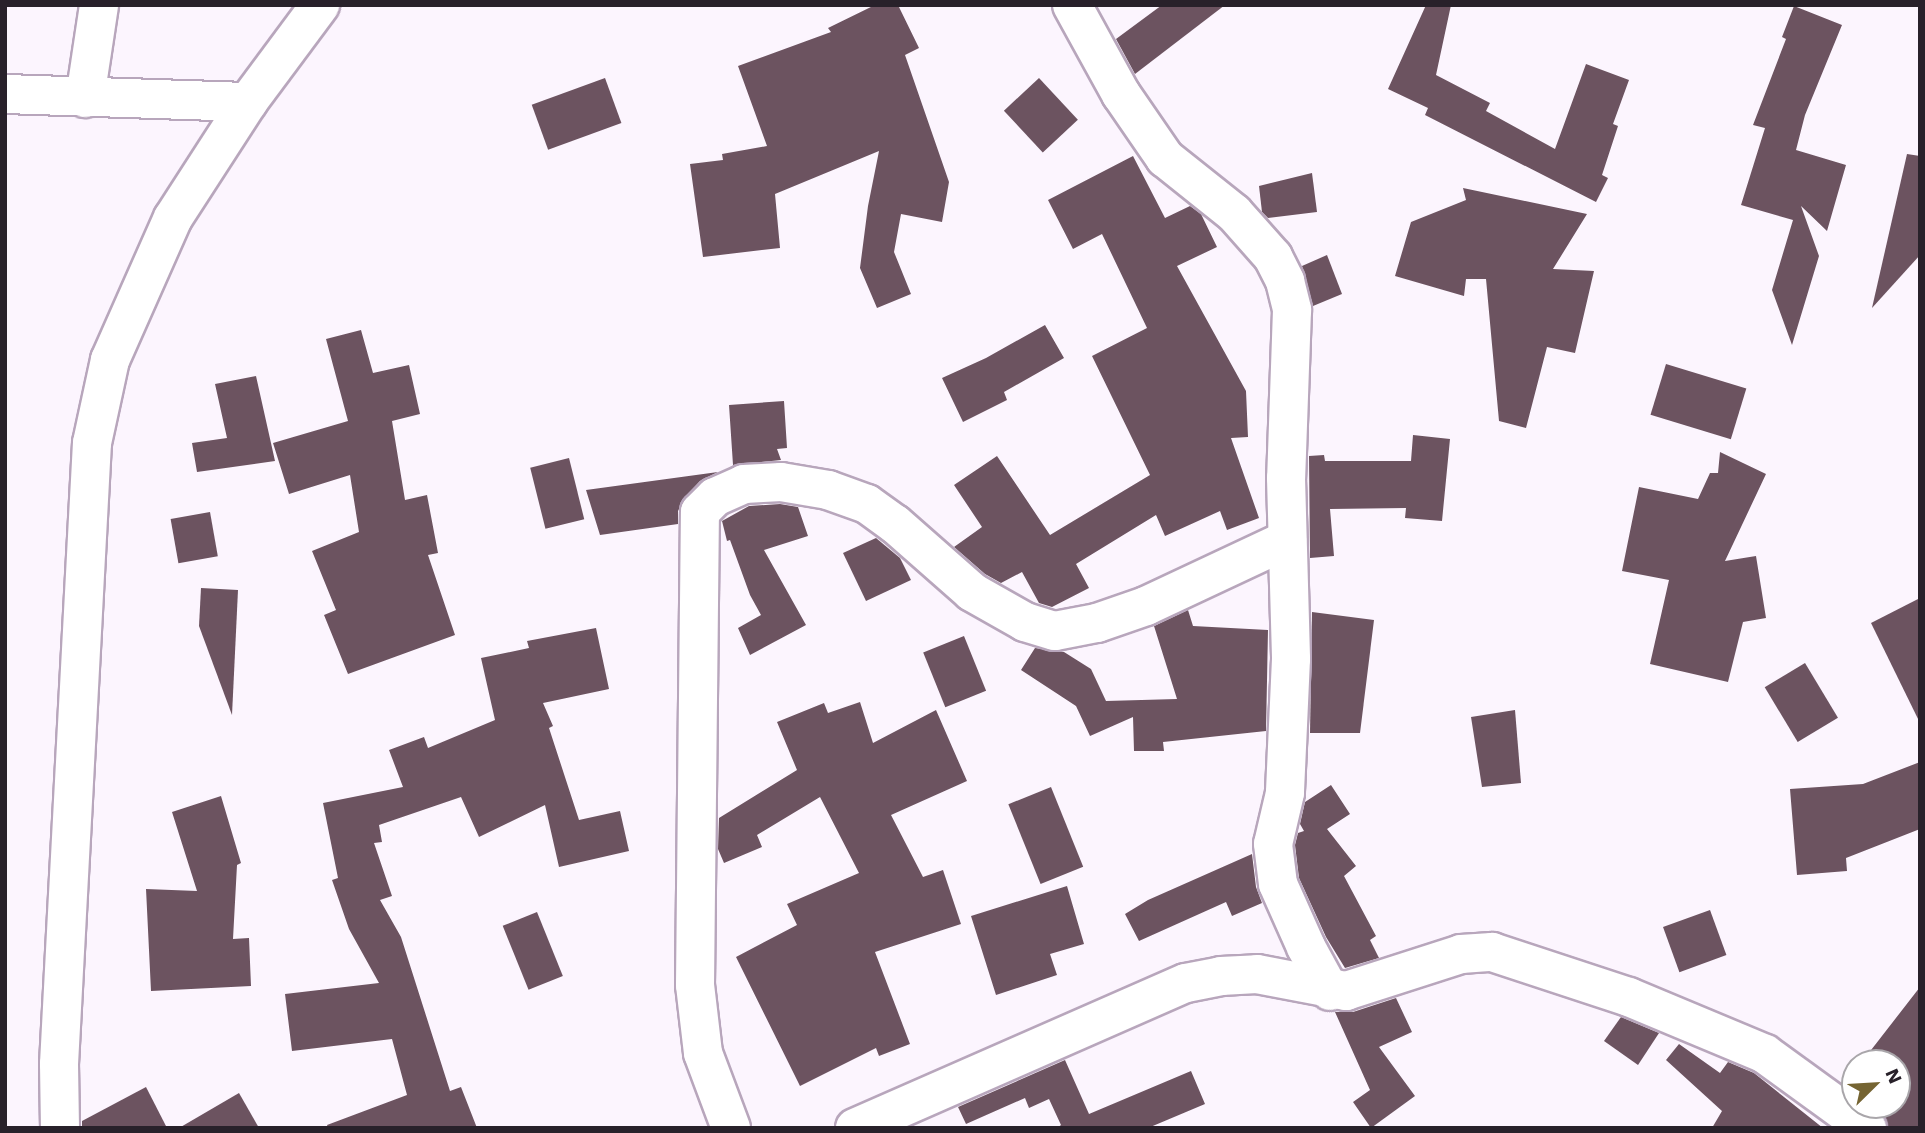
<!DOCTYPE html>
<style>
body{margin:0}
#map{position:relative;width:1925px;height:1133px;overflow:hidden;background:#fcf5fe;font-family:"Work Sans",sans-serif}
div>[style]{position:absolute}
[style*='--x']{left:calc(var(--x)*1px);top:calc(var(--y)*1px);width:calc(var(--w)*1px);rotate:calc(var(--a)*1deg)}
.building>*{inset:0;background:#6c5360;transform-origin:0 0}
.roads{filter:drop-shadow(2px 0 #b8a6bc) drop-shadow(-2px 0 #b8a6bc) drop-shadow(0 2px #b8a6bc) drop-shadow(0 -2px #b8a6bc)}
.minor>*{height:38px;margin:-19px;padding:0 19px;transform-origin:19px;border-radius:19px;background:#fff}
span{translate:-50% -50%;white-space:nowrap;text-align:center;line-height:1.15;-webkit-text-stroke:7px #fff;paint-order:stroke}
.frame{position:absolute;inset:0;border:7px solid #28212a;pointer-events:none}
.north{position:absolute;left:1841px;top:1049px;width:70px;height:70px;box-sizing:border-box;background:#fff;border:2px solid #a9a6aa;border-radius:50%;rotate:66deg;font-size:19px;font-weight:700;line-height:28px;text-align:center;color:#28212a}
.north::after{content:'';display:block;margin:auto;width:24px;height:32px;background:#756432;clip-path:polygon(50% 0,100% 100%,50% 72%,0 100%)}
</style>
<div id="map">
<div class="building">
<div style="clip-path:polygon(875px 5px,898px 5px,919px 48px,905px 55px,949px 182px,942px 222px,901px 214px,894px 252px,911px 294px,877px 308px,860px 268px,868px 206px,879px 151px,775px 194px,780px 248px,703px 257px,690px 164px,723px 160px,722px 154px,767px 146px,738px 66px,831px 32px,828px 28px)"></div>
<div style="clip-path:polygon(1162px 5px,1225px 5px,1135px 74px,1116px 39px)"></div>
<div style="clip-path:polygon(1426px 5px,1451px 5px,1436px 75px,1490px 103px,1486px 111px,1555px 149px,1586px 64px,1629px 80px,1613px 124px,1618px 126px,1602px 175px,1608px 178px,1596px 202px,1425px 115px,1428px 108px,1388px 89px)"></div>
<div style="clip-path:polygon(1794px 6px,1842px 25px,1805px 115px,1796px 150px,1846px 165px,1827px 231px,1801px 206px,1819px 256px,1792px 345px,1772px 290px,1793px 220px,1741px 205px,1765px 128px,1753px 125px,1786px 39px,1782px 37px)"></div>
<div style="left:605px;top:78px;width:48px;height:78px;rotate:70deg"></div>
<div style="left:1039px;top:78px;width:57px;height:48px;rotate:47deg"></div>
<div style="clip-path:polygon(1907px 154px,1920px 156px,1920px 255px,1872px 308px)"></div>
<div style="clip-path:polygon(1133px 156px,1165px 218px,1190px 206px,1201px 214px,1217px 247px,1177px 266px,1246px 391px,1248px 437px,1231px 438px,1259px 518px,1227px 530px,1220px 511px,1165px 536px,1156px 515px,1076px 564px,1089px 588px,1052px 607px,1039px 603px,1022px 572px,1001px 583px,985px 574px,954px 547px,982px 527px,954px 485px,997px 456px,1050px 535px,1150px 475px,1092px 356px,1147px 328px,1102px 234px,1073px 249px,1048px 200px)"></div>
<div style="clip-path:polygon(1312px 173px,1317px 212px,1268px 218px,1262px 212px,1259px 186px)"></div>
<div style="clip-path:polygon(1463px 188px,1587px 214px,1553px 269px,1594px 271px,1575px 353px,1547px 347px,1526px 428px,1499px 421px,1486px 279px,1466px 279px,1464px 296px,1395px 276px,1411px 222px,1466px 200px)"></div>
<div style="clip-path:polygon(1327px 255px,1342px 294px,1313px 306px,1302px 266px)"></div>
<div style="clip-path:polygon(1045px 325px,1064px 358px,1004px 392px,1007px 400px,963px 422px,942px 378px,986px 358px)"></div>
<div style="clip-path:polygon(361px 330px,373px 373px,409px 365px,420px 414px,392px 421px,405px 500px,427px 495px,438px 553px,428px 555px,455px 635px,348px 674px,324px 615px,336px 610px,312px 551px,359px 532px,350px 475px,289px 494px,273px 443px,348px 421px,326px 339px)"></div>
<div style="left:1666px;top:364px;width:84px;height:53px;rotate:17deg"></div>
<div style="clip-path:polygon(256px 376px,275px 461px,197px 472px,192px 443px,227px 438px,215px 384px)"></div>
<div style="clip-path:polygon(784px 401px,787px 448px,777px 449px,781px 460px,733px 465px,729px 405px)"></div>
<div style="clip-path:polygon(1413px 435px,1450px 439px,1442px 521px,1405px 518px,1406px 508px,1330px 509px,1334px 556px,1310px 558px,1309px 456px,1324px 455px,1325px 461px,1411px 461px)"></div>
<div style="clip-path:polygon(1720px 452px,1766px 474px,1725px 561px,1756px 556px,1766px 618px,1743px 622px,1728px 682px,1650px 664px,1669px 580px,1622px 571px,1639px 487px,1698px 499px,1710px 473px,1718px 473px)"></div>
<div style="left:569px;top:458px;width:63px;height:40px;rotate:76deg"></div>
<div style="clip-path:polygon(718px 472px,700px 481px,685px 497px,678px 511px,678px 524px,600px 535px,586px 490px)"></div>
<div style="clip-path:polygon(780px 504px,798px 507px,808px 536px,764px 550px,806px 625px,750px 655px,738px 628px,761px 615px,750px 595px,730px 540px,727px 541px,722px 521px,749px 506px)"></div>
<div style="left:210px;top:512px;width:45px;height:40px;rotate:80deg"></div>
<div style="clip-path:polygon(876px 538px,900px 558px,911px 580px,866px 601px,843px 553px)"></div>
<div style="clip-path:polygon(201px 588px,238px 590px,232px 715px,199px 626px)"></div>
<div style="clip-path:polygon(1920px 598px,1920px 723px,1871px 623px)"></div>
<div style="clip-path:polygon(1188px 610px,1193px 626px,1268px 630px,1266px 731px,1163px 742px,1164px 751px,1134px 751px,1133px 717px,1090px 736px,1076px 706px,1021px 670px,1035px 648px,1064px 652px,1091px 669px,1106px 701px,1177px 699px,1154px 626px)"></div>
<div style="clip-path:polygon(1312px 612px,1374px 620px,1360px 733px,1310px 733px)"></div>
<div style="clip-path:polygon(596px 628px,609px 689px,543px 703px,553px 726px,549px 728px,579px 820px,620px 811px,629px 851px,559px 867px,545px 805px,479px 837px,461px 797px,379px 825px,382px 842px,374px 843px,392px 896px,380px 900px,401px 937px,450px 1091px,461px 1087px,477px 1128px,328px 1128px,327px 1125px,407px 1095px,392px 1039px,292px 1051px,285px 994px,379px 983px,349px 929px,332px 880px,338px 878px,323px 803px,403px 787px,389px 750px,424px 737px,428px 748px,495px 720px,481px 658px,529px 648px,527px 641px)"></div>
<div style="left:964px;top:636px;width:59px;height:44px;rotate:68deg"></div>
<div style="left:1805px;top:663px;width:64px;height:47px;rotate:59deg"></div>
<div style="clip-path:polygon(860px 702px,873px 743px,936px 710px,967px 781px,891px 815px,923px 877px,943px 870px,961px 924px,875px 952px,910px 1044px,879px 1056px,876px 1048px,800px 1086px,736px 957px,797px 925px,787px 904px,859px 873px,820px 797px,757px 835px,762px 847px,724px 863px,718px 849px,719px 818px,797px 770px,777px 722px,824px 703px,828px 713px)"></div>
<div style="clip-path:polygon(1515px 710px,1521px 783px,1482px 787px,1471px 717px)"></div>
<div style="clip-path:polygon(1920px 762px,1920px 829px,1846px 858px,1847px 871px,1797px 875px,1790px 789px,1863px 784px)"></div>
<div style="clip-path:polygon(1331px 785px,1350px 814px,1327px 829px,1356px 866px,1344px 876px,1376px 936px,1370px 940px,1379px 958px,1345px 968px,1326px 937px,1299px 878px,1295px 845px,1298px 833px,1304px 831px,1300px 824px,1305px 802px)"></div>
<div style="left:1051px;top:787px;width:86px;height:46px;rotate:68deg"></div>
<div style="clip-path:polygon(221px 796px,241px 863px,237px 865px,233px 939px,249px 938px,251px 986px,151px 991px,146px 889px,197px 891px,172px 812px)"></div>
<div style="clip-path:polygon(1252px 854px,1256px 887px,1262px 903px,1232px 916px,1226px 902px,1139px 941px,1125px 914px,1148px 900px)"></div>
<div style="clip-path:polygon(1067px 886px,1084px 944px,1050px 954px,1057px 975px,996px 995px,971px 916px)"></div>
<div style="left:1710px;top:910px;width:48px;height:50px;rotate:70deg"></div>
<div style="left:537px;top:912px;width:69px;height:37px;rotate:68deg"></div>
<div style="clip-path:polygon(1920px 987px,1920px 1128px,1888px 1128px,1884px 1115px,1891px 1105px,1897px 1105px,1897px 1097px,1907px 1084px,1897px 1076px,1897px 1063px,1880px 1063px,1868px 1054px)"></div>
<div style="clip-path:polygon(1396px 998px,1412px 1032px,1379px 1047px,1415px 1096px,1371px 1128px,1353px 1102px,1370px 1090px,1335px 1012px,1353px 1012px)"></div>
<div style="clip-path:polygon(1621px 1017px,1659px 1033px,1638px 1065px,1604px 1041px)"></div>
<div style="clip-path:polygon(1679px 1044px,1720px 1073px,1728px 1062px,1754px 1073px,1823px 1128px,1712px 1128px,1722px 1111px,1666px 1060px)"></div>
<div style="clip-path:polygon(1065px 1060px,1089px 1114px,1191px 1071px,1205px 1104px,1148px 1128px,1057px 1128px,1061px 1125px,1049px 1099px,1029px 1108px,1025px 1098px,966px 1124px,958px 1107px)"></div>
<div style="clip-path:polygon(146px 1087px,167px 1128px,82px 1128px,82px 1121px)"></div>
<div style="clip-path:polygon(239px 1093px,259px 1128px,179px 1128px)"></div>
</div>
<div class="roads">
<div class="minor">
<div style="--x:1072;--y:5;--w:102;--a:61.2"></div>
<div style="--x:1121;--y:94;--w:78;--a:55.5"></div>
<div style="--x:1165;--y:158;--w:88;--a:38.6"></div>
<div style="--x:1234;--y:213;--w:59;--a:48.4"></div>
<div style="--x:1273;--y:257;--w:27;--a:63"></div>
<div style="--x:1285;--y:281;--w:30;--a:76"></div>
<div style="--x:1292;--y:310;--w:168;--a:92"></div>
<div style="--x:1286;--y:478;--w:181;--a:88.4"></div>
<div style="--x:1291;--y:659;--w:134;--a:92.6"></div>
<div style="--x:1285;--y:793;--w:52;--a:103.2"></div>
<div style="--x:1273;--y:844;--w:40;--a:82.9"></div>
<div style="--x:1278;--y:884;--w:69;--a:66"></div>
<div style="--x:1306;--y:947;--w:50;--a:61.4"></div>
<div style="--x:5;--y:94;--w:243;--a:1.9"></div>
<div style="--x:85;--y:98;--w:94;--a:-81.4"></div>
<div style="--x:60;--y:1128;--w:64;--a:-90.9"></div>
<div style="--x:59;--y:1064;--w:622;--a:-86.96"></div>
<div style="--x:92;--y:443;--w:85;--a:-77.8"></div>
<div style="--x:110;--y:360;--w:155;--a:-66.1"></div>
<div style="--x:173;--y:218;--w:138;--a:-57.1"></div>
<div style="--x:248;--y:102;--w:121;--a:-53.4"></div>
<div style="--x:731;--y:1128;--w:80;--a:-110.5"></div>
<div style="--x:703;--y:1053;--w:68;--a:-96.7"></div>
<div style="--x:695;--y:985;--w:473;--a:-89.4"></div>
<div style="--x:700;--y:512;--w:21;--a:-45"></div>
<div style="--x:715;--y:497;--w:32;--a:-24"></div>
<div style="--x:744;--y:484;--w:37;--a:-3"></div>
<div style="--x:781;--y:482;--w:48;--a:9.7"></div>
<div style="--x:828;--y:490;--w:41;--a:19.7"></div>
<div style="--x:867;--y:504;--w:34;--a:36"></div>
<div style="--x:895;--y:524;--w:103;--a:41.4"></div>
<div style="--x:972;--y:592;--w:61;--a:29.5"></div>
<div style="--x:1025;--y:622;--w:31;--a:17"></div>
<div style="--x:1055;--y:631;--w:43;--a:-10.8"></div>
<div style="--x:1097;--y:623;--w:52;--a:-19.1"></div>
<div style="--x:1146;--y:606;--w:156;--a:-25.1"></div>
<div style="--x:855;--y:1128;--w:361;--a:-23.7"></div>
<div style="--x:1186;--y:983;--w:36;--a:-11"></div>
<div style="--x:1221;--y:976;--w:36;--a:-3"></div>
<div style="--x:1257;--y:974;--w:91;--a:10.8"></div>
<div style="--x:1346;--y:991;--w:121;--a:-17.8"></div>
<div style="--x:1461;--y:954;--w:31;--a:-4"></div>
<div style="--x:1492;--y:952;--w:144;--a:18.2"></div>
<div style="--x:1629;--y:997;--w:147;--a:22.7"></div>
<div style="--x:1765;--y:1054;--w:126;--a:36"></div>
</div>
</div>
<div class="frame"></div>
<div class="north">N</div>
</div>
